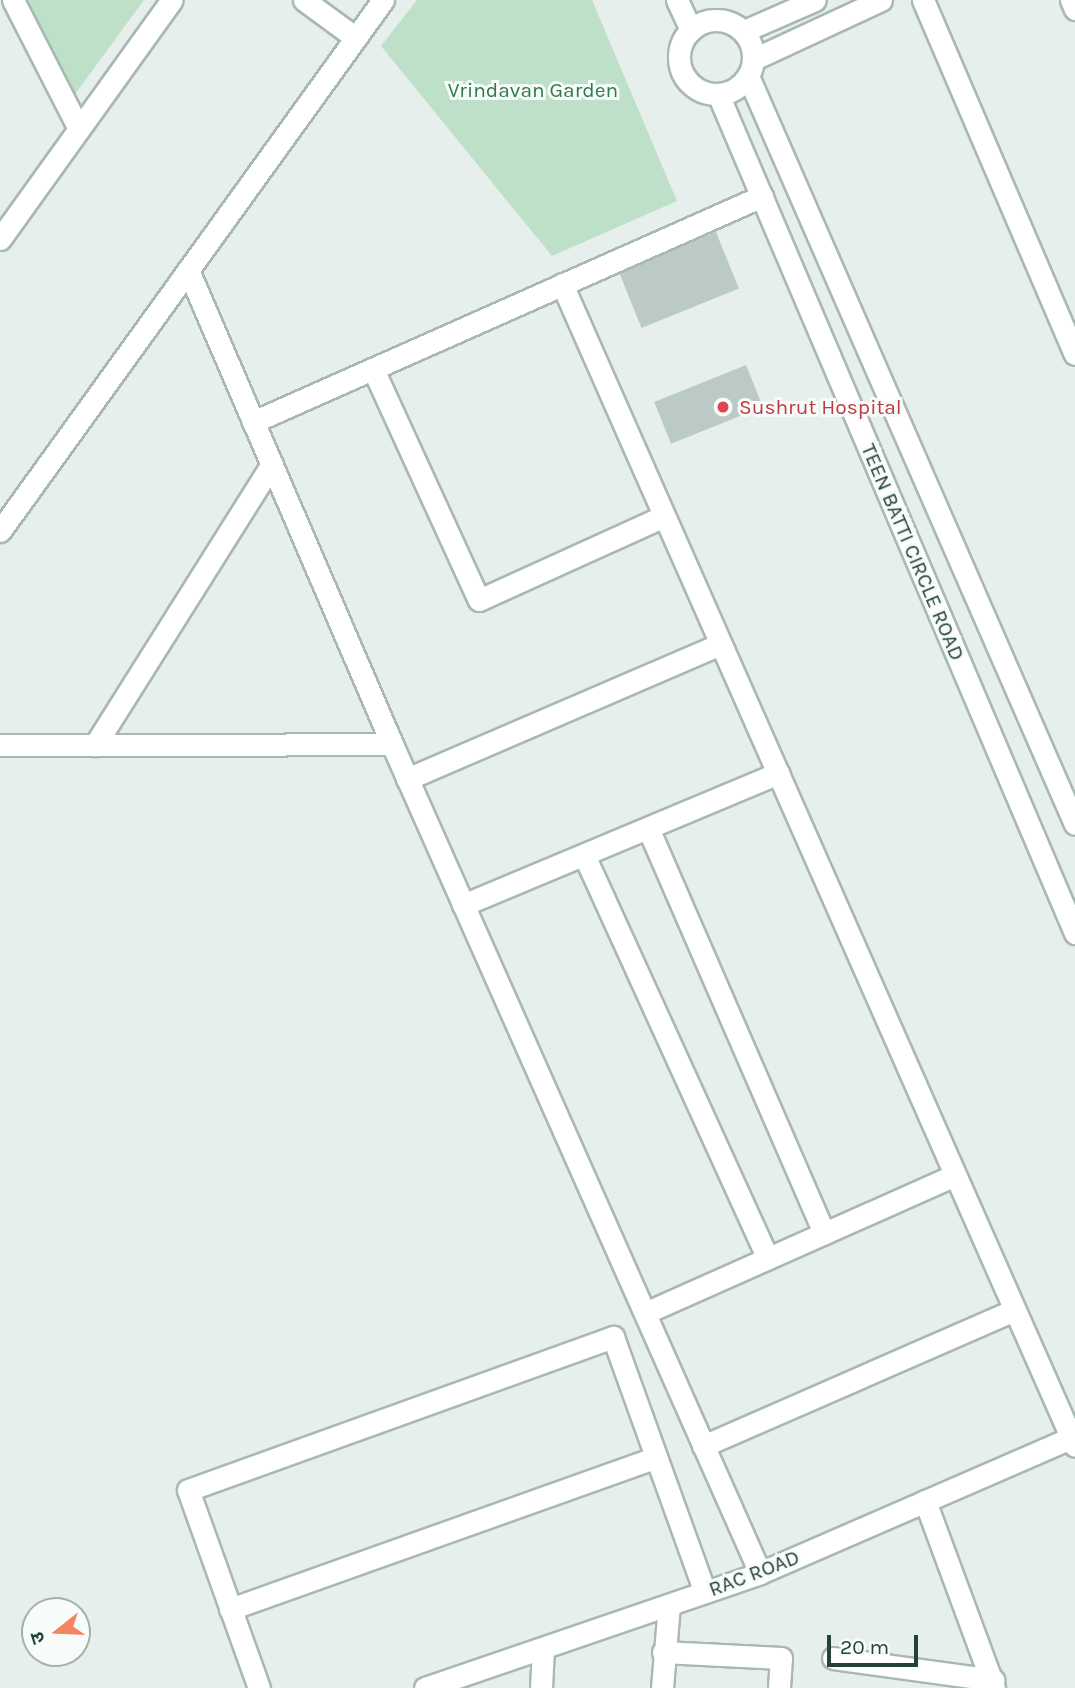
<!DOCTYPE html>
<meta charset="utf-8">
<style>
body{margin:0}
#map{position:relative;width:1075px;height:1688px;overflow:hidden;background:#e6efeb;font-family:Karla,"Noto Sans Devanagari",sans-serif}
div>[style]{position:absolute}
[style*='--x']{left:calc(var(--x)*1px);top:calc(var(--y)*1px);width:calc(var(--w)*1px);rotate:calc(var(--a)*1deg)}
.green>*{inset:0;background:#bfe0c8}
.building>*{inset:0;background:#bbcac4;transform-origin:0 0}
.roads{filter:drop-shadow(2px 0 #a8b8b2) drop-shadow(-2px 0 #a8b8b2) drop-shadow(0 2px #a8b8b2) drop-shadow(0 -2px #a8b8b2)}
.street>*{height:21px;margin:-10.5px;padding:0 10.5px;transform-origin:10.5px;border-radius:10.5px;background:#fff}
.secondary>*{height:21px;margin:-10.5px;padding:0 10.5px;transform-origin:10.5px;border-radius:10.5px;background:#fff}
.secondary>.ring{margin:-10.5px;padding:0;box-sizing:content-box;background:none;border:21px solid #fff;border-radius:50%}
.dots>*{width:19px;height:19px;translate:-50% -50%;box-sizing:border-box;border:4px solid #f7fbf9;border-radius:50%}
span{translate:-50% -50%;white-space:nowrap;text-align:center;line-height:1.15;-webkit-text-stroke:6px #f7fbf9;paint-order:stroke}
.park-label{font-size:21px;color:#2d7a4b}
.health-label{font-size:21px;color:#be3a42}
.left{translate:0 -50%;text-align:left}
.street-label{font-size:21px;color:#24423a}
.north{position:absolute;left:21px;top:1597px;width:70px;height:70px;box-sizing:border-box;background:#f7fbf9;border:2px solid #a3b1ad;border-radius:50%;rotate:252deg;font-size:19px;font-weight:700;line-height:28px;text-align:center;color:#24423a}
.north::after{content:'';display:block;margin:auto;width:24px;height:32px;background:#f4845f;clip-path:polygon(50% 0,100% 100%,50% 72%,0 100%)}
.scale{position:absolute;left:827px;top:1635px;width:91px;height:32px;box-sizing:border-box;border:4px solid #24423a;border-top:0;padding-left:9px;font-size:21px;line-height:24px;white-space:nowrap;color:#24423a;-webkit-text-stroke:5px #f7fbf9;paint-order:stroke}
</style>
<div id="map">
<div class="green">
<div style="clip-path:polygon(24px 0,144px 0,73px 97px)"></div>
<div style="clip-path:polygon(417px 0,592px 0,677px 201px,552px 256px,381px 46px)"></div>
</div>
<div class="building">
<div style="left:716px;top:232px;width:61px;height:105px;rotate:68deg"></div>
<div style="left:746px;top:365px;width:45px;height:99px;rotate:68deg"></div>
</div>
<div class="roads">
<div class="street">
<div style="--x:13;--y:0;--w:145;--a:62.9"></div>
<div style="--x:304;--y:0;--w:64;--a:36.2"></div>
<div style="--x:923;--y:0;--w:385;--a:66.8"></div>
<div style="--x:1071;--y:0;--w:10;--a:66"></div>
<div style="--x:0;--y:239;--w:294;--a:-54.3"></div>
<div style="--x:188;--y:270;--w:516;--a:66.71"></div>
<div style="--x:392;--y:744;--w:907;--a:66.06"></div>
<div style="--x:562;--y:284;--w:1270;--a:66.18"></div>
<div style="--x:373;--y:369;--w:254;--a:65.4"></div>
<div style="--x:479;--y:600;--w:203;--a:-24.4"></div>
<div style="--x:253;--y:422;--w:557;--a:-23.94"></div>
<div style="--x:0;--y:531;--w:655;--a:-54.2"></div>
<div style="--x:0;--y:745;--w:392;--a:-0.1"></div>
<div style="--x:95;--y:745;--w:332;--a:-57.8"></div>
<div style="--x:407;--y:779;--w:341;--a:-23.3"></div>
<div style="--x:648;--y:828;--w:442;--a:66.5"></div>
<div style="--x:584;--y:855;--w:443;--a:65.5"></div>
<div style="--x:463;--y:905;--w:342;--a:-22.7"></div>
<div style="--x:645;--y:1313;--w:339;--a:-24"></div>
<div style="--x:703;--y:1446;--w:340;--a:-23.6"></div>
<div style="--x:925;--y:1501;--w:199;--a:69.7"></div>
<div style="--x:230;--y:1609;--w:452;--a:-19.6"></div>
<div style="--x:663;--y:1652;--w:118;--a:2.9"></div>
<div style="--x:781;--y:1658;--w:30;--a:94"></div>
<div style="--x:833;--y:1658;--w:162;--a:7.8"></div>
<div style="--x:259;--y:1688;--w:210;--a:-109.7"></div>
<div style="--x:188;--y:1490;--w:452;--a:-19.8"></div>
<div style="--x:613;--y:1337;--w:271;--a:70.2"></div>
<div style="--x:425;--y:1688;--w:354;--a:-18.9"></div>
<div style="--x:760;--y:1573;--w:344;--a:-23.5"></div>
<div style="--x:541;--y:1688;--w:40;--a:-87.1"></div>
<div style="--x:662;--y:1688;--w:83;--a:-85.2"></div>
</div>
<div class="secondary">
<div style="--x:677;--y:0;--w:33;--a:65"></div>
<div class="ring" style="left:679px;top:20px;width:53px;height:53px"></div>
<div style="--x:744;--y:31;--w:77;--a:-23.6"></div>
<div style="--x:754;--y:59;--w:140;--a:-24.9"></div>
<div style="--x:748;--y:76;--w:816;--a:66.39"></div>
<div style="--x:718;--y:94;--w:912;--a:66.95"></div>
</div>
</div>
<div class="dots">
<div style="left:723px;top:407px;background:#e0444e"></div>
</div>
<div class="park-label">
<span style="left:533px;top:90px">Vrindavan Garden</span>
</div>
<div class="health-label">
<span class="left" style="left:739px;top:407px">Sushrut Hospital</span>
</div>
<div class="street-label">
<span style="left:913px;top:552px;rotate:67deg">TEEN BATTI CIRCLE ROAD</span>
<span style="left:754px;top:1573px;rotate:-21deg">RAC ROAD</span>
</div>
<div class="north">उ</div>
<div class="scale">20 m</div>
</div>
